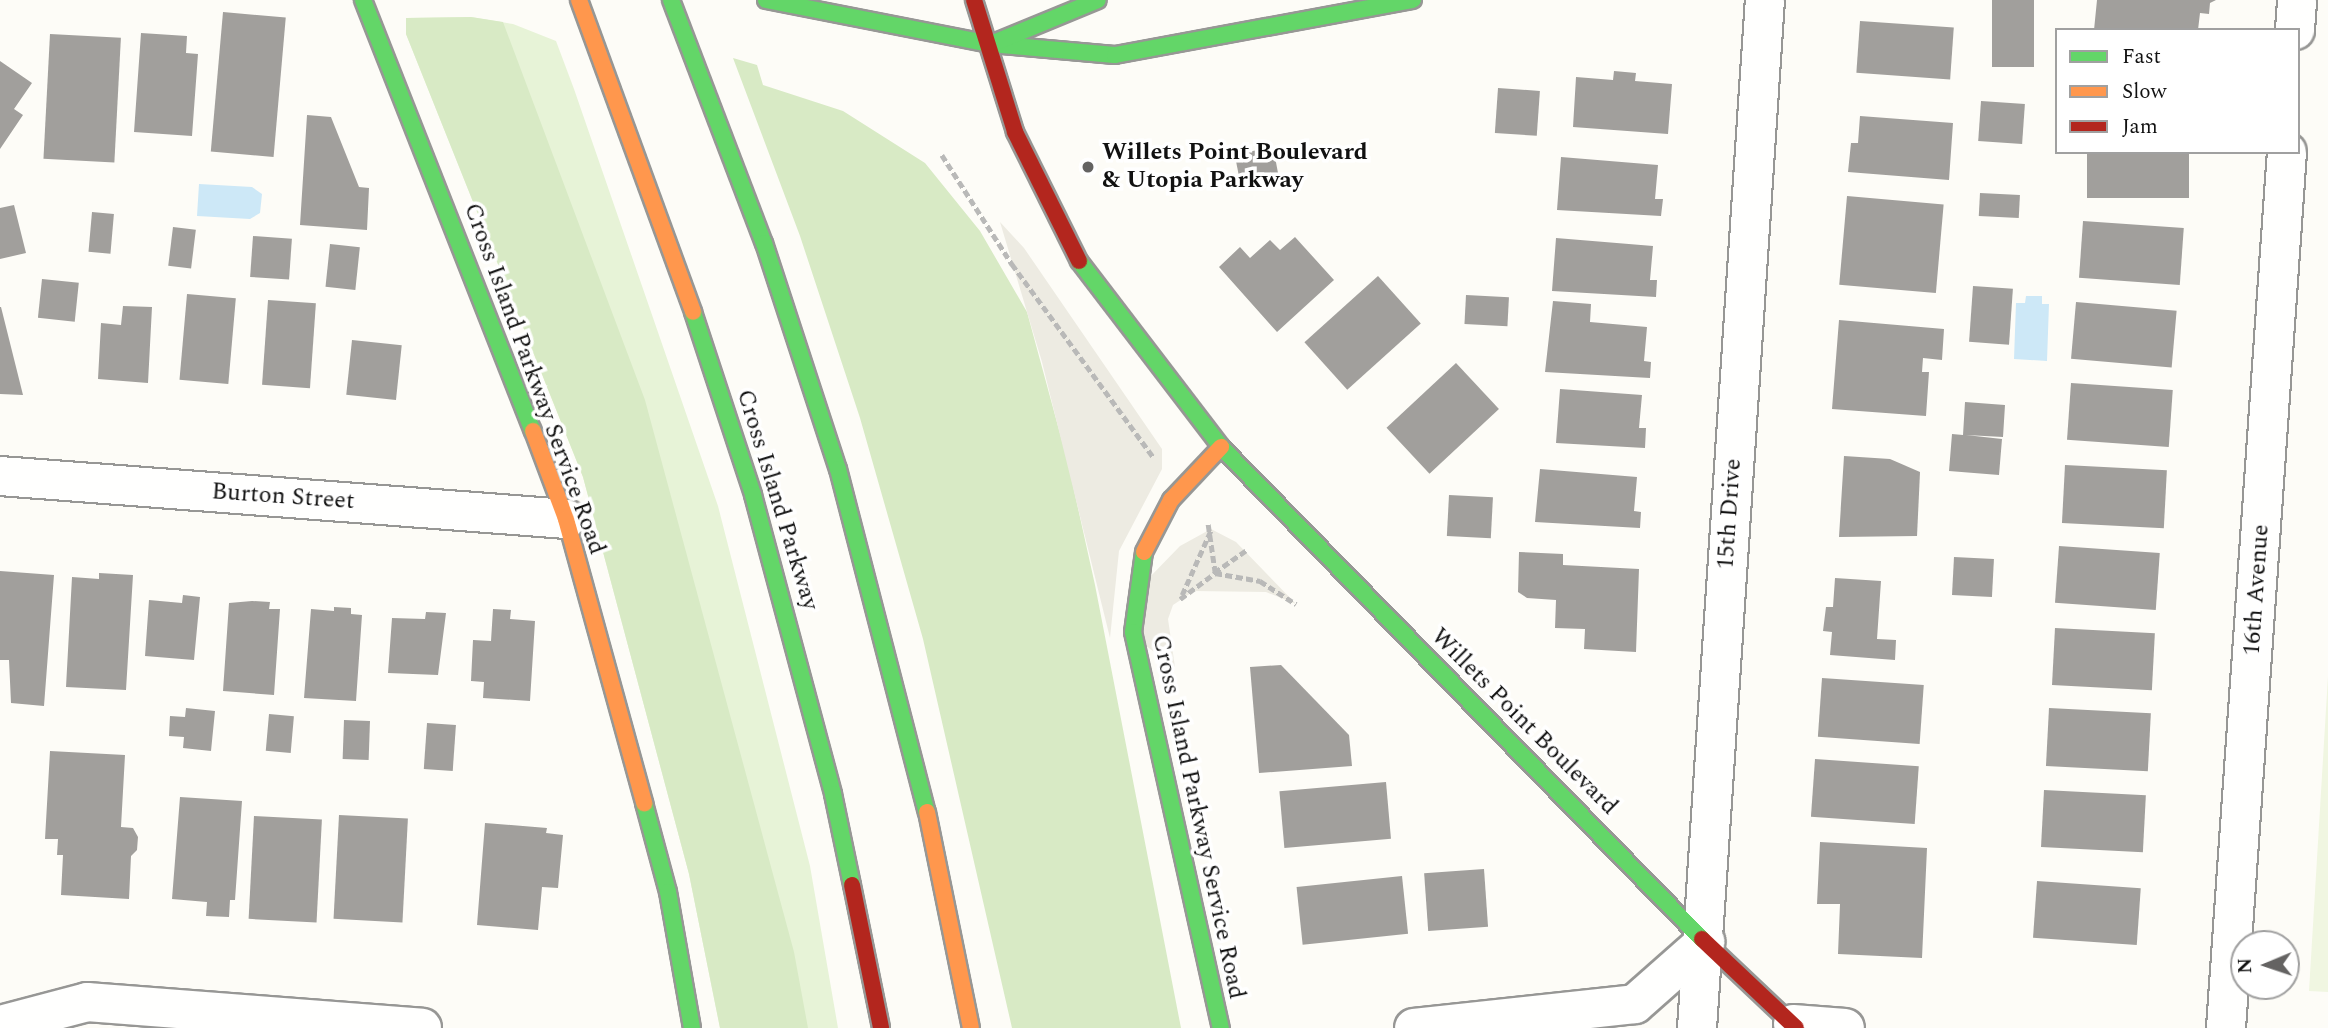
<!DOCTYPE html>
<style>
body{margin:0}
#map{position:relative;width:2328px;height:1028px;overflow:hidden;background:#fdfcf7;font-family:Spectral,serif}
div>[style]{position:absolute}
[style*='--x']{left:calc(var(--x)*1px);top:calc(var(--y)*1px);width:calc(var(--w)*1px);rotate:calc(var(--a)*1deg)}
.green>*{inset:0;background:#e7f3d7}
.forest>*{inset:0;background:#d8eac5}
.pitch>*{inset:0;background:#f0f6e1}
.plaza>*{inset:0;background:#edebe2}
.water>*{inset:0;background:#cde8f7}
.building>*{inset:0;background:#a19f9c;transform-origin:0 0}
.path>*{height:4.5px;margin-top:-2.25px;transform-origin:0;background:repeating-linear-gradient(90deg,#b9b9b8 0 7px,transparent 0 10.5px)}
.roads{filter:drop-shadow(2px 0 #979795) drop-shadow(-2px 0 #979795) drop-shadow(0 2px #979795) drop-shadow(0 -2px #979795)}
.street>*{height:38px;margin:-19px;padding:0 19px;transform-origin:19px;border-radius:19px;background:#fffffe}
.fast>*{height:16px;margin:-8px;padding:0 8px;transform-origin:8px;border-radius:8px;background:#63d668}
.slow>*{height:16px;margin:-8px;padding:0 8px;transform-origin:8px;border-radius:8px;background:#ff974d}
.jam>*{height:16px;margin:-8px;padding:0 8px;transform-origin:8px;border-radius:8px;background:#b3261e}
.dots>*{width:19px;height:19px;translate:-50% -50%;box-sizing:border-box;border:4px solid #fff;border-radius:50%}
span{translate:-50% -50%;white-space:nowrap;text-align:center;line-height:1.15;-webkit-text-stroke:7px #fff;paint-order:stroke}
.poi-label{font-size:24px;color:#111;font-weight:700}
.left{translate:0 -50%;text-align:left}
.street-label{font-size:24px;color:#111}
.legend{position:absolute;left:2055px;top:28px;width:245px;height:126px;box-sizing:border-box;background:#fff;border:2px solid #a0a0a0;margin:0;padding:9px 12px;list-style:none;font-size:21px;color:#111}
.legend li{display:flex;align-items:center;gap:14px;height:35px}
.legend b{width:35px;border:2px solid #a0a0a0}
.north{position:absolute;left:2230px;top:930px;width:70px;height:70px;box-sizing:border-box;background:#fff;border:2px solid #a0a0a0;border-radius:50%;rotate:268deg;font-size:19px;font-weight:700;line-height:28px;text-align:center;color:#111}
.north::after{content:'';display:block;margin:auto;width:24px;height:32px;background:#646362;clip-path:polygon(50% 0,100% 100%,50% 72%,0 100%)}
</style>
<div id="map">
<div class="green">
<div style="clip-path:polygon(471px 17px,513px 24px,556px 41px,574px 89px,718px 506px,810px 866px,838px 1028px,720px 1028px,689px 874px,583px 477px,406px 34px,406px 18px)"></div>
</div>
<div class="forest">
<div style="clip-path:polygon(471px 17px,503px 22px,645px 400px,794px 952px,808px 1028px,720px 1028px,689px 874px,583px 477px,406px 34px,406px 18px)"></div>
<div style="clip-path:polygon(733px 58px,757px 65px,763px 85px,843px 111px,925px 163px,980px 231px,1027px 312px,1068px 463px,1095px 585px,1181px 1028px,1012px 1028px,923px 639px,860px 418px,800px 236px)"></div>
</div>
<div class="pitch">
<div style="clip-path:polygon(2328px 676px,2328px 992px,2309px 991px)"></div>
</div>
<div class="plaza">
<div style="clip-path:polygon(1000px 222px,1024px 248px,1162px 449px,1162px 469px,1119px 551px,1110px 638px,1042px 362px)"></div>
<div style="clip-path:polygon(1211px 529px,1236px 542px,1296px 604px,1266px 592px,1194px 591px,1173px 605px,1168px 619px,1175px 667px,1142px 643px,1147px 580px,1180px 546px)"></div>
</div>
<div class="water">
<div style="clip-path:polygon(199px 184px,252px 187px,262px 194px,260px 213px,250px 219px,197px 216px)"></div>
<div style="clip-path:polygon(2026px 296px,2042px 296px,2042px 304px,2049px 304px,2047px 361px,2014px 359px,2016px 303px,2025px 303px)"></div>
</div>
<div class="building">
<div style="left:1992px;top:0;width:42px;height:67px"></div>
<div style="clip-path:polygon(2097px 0,2216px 0,2210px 3px,2209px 14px,2200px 13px,2198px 30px,2094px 30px)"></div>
<div style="left:223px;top:12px;width:63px;height:140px;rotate:5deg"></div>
<div style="left:1860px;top:21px;width:94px;height:52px;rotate:4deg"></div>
<div style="clip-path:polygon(141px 33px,187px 36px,186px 53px,198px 54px,192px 136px,134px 132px)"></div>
<div style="left:50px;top:34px;width:71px;height:125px;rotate:3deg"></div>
<div style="clip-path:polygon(0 61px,32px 83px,14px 109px,23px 115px,0 149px)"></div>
<div style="clip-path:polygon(1614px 71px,1636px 73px,1635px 81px,1672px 84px,1668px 134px,1573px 127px,1576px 77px,1613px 80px)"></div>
<div style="left:1498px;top:88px;width:42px;height:45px;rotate:4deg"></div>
<div style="left:1981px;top:101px;width:44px;height:40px;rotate:4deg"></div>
<div style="clip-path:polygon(307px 115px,331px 117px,359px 187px,369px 188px,367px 230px,300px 225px)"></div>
<div style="clip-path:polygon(1860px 116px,1953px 123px,1949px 180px,1848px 172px,1851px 143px,1858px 143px)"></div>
<div style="left:1273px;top:147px;width:31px;height:39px;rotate:79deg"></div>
<div style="left:2087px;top:152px;width:102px;height:46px"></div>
<div style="clip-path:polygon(1561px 157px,1658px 165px,1655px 199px,1663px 199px,1661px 216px,1557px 210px)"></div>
<div style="left:1980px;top:193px;width:40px;height:23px;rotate:3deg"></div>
<div style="left:1847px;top:196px;width:97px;height:89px;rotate:5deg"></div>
<div style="clip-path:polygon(14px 205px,26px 253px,0 259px,0 208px)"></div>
<div style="left:92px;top:212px;width:22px;height:40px;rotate:5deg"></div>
<div style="left:2083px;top:221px;width:101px;height:57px;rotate:4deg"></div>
<div style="left:173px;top:227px;width:23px;height:39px;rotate:7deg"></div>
<div style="left:253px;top:236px;width:39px;height:41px;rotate:4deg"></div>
<div style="clip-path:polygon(1295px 237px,1334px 280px,1277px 332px,1219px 267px,1240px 247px,1250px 258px,1270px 240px,1280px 250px)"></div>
<div style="clip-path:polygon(1556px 238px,1653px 246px,1650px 280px,1657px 280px,1656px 297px,1552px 291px)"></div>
<div style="left:330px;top:244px;width:30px;height:43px;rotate:6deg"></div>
<div style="left:1378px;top:276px;width:64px;height:99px;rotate:48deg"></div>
<div style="left:42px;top:279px;width:37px;height:39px;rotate:6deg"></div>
<div style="left:1973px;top:286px;width:40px;height:56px;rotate:4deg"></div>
<div style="left:187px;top:294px;width:49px;height:86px;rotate:5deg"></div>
<div style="left:1466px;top:295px;width:43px;height:29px;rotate:3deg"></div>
<div style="left:268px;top:300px;width:48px;height:85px;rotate:4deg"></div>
<div style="clip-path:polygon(1553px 301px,1591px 304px,1590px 322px,1647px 327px,1644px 361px,1651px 362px,1650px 378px,1545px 372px)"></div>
<div style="left:2076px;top:302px;width:101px;height:57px;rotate:5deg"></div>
<div style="clip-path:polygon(123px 306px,152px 307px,148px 383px,98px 379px,101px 323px,121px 325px)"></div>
<div style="clip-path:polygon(0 307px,1px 307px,23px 395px,0 394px)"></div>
<div style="clip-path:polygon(1839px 320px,1944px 329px,1942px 360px,1923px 358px,1922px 372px,1929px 372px,1926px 416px,1832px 409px)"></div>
<div style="left:352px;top:340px;width:50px;height:55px;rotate:6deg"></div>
<div style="left:1456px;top:363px;width:63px;height:95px;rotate:47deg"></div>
<div style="left:2071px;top:383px;width:102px;height:57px;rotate:4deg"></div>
<div style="clip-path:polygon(1560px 389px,1642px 395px,1639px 428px,1646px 428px,1645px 448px,1556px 443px)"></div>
<div style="clip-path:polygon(1965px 402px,2005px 405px,2003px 437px,1966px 435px,2002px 439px,1999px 475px,1949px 471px,1952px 434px,1963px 435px)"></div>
<div style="clip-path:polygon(1844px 456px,1890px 459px,1920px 472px,1917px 536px,1839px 537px)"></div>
<div style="left:2065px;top:465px;width:102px;height:58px;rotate:3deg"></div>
<div style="clip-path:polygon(1540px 469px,1637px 477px,1634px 511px,1641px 512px,1640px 528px,1535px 522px)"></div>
<div style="left:1449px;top:495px;width:44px;height:41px;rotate:3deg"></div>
<div style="left:2059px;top:546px;width:101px;height:57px;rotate:4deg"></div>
<div style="clip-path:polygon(1519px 552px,1563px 554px,1563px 565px,1639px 569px,1636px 652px,1584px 649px,1585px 629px,1555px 628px,1556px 600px,1527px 598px,1518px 592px)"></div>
<div style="left:1954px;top:557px;width:40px;height:38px;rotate:3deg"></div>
<div style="clip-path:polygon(0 571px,54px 575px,44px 706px,11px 703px,9px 660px,0 660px)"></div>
<div style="clip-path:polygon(99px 573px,133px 575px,126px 690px,66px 687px,72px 577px,99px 579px)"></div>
<div style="clip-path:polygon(1835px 578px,1881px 581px,1877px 639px,1896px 640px,1895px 660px,1830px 655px,1832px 632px,1823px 631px,1826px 607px,1833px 607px)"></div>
<div style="clip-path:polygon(183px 595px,200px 597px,194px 660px,145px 656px,149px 600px,182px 603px)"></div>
<div style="clip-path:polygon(252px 601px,270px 602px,269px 609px,280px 609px,274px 695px,223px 691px,229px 603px)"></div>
<div style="clip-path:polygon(334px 607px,351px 608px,351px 614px,362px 615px,356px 701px,304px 698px,311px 609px,334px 611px)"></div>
<div style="clip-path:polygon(493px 609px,511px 610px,510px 619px,535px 621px,530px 701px,483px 698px,484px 682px,471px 681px,473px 640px,491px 641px)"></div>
<div style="clip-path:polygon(426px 612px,446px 613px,438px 675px,388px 673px,392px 618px,425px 619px)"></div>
<div style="left:2055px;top:628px;width:100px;height:57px;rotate:3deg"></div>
<div style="clip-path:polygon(1281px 665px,1349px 735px,1352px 766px,1259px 773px,1250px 667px)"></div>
<div style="left:1822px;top:678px;width:102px;height:59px;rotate:4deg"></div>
<div style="clip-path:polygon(186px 708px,215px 711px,211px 751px,183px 748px,184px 737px,169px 736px,170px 716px,185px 717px)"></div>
<div style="left:2049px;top:708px;width:102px;height:58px;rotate:3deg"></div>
<div style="left:269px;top:714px;width:25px;height:37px;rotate:5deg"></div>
<div style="left:344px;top:720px;width:26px;height:39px;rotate:2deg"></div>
<div style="left:427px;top:723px;width:29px;height:46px;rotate:4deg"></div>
<div style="clip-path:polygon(50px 751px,125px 755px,121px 827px,133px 828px,138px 837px,137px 850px,131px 856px,129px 899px,61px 895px,63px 855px,57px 855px,58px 839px,45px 839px)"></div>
<div style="left:1815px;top:759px;width:104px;height:58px;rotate:4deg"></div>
<div style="left:1386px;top:782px;width:57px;height:107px;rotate:85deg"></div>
<div style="left:2044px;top:790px;width:102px;height:57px;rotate:3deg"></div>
<div style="clip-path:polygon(180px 797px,242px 801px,235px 900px,230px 900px,229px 917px,206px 916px,207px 902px,172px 899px)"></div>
<div style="left:339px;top:815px;width:69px;height:104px;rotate:3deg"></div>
<div style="left:254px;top:816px;width:68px;height:103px;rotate:3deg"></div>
<div style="clip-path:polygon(485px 823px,547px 828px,546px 833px,563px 835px,558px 888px,542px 887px,538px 930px,477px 925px)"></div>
<div style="clip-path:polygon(1820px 842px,1927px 848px,1922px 958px,1838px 954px,1840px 904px,1817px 904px)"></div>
<div style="left:1484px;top:869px;width:58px;height:60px;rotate:86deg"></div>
<div style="left:1402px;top:876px;width:58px;height:106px;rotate:84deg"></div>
<div style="left:2037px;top:881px;width:104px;height:57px;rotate:4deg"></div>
</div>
<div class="path">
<div style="--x:942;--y:155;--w:130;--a:57.3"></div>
<div style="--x:1012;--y:264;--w:240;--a:53.8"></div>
<div style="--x:1246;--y:551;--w:38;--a:145"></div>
<div style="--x:1215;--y:573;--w:46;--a:10.1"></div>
<div style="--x:1260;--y:581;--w:43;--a:32.6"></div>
<div style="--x:1182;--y:595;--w:71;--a:-66"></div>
<div style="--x:1180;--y:599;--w:44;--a:-36.6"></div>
<div style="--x:1215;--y:573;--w:49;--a:-98.3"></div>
</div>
<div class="roads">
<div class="street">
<div style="--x:2295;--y:30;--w:30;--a:-86"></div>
<div style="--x:0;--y:476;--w:568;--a:4.34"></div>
<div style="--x:1793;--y:1024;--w:52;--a:4.4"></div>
<div style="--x:0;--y:1025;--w:90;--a:-14.8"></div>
<div style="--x:87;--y:1002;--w:336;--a:4.4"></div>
<div style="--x:1414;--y:1028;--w:222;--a:-6.2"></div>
<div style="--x:1635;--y:1004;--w:94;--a:-41.5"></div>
<div style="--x:1697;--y:1028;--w:1030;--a:-86.22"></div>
<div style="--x:2226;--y:1028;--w:878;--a:-86.02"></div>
</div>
<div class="fast">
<div style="--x:363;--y:0;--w:463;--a:68.5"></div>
<div style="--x:671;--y:0;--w:260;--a:69.1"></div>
<div style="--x:764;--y:243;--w:238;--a:71.9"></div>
<div style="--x:838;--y:469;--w:354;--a:75.5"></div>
<div style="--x:766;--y:0;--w:229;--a:11.1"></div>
<div style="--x:991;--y:44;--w:124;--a:5.1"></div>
<div style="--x:1115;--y:55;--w:303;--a:-10.5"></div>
<div style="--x:996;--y:42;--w:110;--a:-22.4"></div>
<div style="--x:1079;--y:261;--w:234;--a:52.6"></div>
<div style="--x:1221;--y:447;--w:688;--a:45.65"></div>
<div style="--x:693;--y:312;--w:193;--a:71.8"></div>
<div style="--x:753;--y:495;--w:310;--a:75"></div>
<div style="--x:833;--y:794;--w:93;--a:78.2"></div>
<div style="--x:1144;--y:552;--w:81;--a:97.8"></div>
<div style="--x:1133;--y:632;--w:406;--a:77.5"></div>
<div style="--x:644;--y:803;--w:92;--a:74.9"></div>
<div style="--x:668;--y:892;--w:138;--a:80"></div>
</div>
<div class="slow">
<div style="--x:579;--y:0;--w:332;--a:69.9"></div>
<div style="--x:533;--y:431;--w:94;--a:69.4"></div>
<div style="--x:566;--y:519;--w:295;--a:74.6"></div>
<div style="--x:1144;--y:552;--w:59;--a:-62.6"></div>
<div style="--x:1171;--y:500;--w:73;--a:-46.7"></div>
<div style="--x:927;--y:812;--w:220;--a:78.5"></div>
</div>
<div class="jam">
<div style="--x:974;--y:0;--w:138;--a:72.7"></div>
<div style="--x:1015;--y:132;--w:144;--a:63.6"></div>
<div style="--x:852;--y:885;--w:146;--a:78.5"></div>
<div style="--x:1702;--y:939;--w:129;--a:43.4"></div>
</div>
</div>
<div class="dots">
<div style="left:1088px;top:167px;background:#646362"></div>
</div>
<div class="poi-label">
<span class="left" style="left:1102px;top:167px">Willets Point Boulevard<br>&amp; Utopia Parkway</span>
</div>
<div class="street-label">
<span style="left:534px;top:379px;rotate:70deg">Cross Island Parkway Service Road</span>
<span style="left:283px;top:497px;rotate:4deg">Burton Street</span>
<span style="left:777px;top:500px;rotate:73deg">Cross Island Parkway</span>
<span style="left:1730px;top:514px;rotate:-86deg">15th Drive</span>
<span style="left:2257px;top:590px;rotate:-86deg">16th Avenue</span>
<span style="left:1524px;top:722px;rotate:45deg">Willets Point Boulevard</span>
<span style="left:1198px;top:817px;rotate:78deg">Cross Island Parkway Service Road</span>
</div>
<ul class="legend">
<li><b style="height:9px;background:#63d668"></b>Fast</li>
<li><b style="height:9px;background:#ff974d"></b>Slow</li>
<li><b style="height:9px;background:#b3261e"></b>Jam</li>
</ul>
<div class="north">N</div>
</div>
